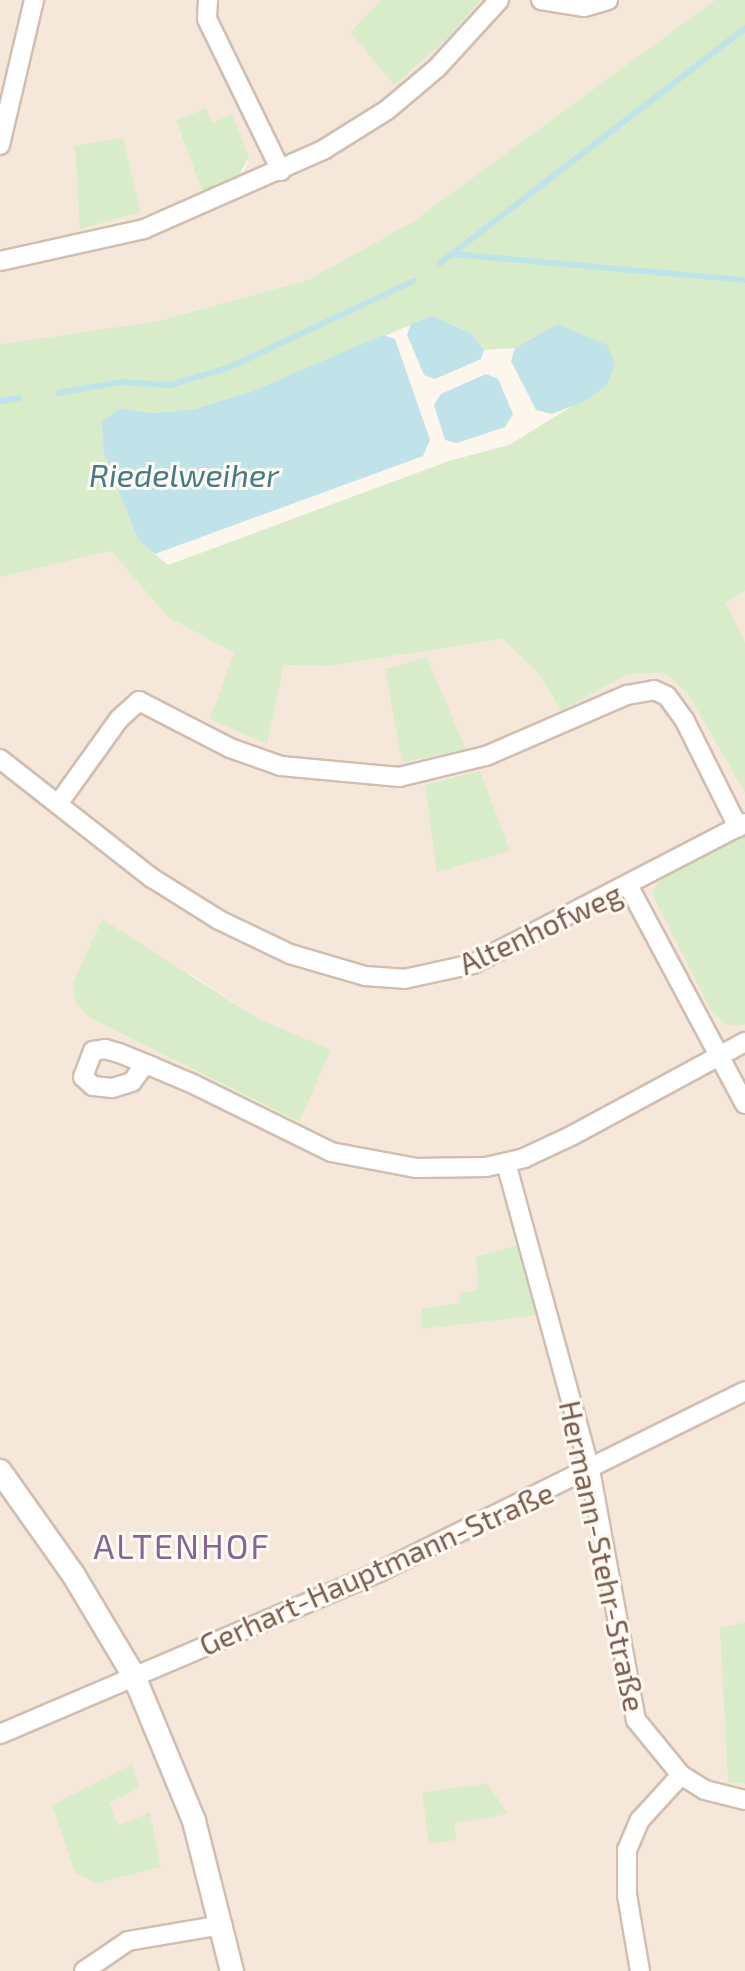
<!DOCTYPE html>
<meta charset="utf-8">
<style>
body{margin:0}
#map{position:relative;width:745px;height:1971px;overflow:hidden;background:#fdf6ec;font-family:"Exo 2",sans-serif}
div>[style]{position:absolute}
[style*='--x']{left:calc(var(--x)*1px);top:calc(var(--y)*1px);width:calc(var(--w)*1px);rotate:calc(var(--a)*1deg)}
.residential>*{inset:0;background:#f5e8da}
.green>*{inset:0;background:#d8ecc9}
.water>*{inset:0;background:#bfe3e8}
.stream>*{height:6px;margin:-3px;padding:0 3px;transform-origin:3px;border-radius:3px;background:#bfe3e8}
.roads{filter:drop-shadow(2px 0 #d1beb0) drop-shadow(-2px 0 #d1beb0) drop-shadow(0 2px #d1beb0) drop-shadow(0 -2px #d1beb0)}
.minor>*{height:18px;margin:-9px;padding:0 9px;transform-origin:9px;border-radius:9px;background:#fff}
.tertiary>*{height:22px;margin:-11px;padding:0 11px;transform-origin:11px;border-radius:11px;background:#fff}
span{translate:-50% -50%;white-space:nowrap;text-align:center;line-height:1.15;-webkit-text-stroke:6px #fffaf3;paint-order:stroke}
.street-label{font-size:30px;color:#7a5c4d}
.water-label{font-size:32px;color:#437c86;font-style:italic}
.quarter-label{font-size:34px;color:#846695;letter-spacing:2px}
</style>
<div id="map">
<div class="residential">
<div style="clip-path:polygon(evenodd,0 0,381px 0,350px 32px,449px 37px,481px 0,715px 0,412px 222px,308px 280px,158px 321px,0 344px,0 0,232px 114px,248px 163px,243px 172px,202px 191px,176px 122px,212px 123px,232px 114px)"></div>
<div style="clip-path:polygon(evenodd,111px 551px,168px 617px,234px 653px,266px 744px,284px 665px,329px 666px,503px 639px,540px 675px,561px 711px,628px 674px,665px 673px,687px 693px,745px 793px,745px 831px,654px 887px,654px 898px,718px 1019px,745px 1024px,745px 1622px,721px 1628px,728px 1781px,745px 1784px,745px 1971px,0 1971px,0 577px,111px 551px,189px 973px,257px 1018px,330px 1050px,298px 1122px,90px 1018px,189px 973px,111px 551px,478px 1290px,422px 1329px,422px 1308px,460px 1303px,478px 1290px)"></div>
<div style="clip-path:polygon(745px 591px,745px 641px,726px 603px)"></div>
</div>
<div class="green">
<div style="clip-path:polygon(381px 0,481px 0,449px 37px,394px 85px,350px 32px)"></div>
<div style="clip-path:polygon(evenodd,715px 0,745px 0,745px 591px,726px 603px,745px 641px,745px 793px,687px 693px,665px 673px,628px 674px,561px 711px,540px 675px,503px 639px,329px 666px,284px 665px,267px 744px,210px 719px,234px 653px,168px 617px,111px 551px,0 577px,0 344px,158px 321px,308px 280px,412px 222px,715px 0,432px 316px,471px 333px,484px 350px,515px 348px,557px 324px,615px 363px,608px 384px,509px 445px,449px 461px,168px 565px,138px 540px,104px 453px,101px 423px,120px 408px,153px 413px,194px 409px,253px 391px,432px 316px)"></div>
<div style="clip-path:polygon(206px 108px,212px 123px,232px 114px,249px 157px,238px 177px,202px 191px,176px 121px)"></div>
<div style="clip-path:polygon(123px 138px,141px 212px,80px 229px,75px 146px)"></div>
<div style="clip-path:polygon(427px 657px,466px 750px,402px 762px,385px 669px)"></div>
<div style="clip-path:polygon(480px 771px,510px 851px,437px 872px,425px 785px)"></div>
<div style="clip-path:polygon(745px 831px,745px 1024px,735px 1026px,724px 1024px,711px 1010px,654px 898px,654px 888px,663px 877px)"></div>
<div style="clip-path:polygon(102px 919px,257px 1018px,331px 1050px,299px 1122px,90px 1018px,76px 1002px,73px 983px)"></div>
<div style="clip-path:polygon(518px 1245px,538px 1315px,422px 1329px,422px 1308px,460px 1303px,459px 1293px,478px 1290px,476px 1257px)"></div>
<div style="clip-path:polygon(745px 1622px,745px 1784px,728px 1782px,720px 1628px)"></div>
<div style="clip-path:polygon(132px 1764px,139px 1788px,109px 1803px,118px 1826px,150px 1812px,161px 1867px,97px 1883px,75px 1873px,52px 1805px)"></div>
<div style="clip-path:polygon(487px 1783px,508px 1814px,454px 1823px,456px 1840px,429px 1844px,422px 1793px)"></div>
</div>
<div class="water">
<div style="clip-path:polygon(432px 316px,471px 333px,484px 350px,481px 359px,435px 379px,424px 375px,407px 335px,411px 324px)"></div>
<div style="clip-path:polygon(557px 324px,607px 345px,615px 363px,608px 384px,585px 401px,552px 414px,536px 410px,511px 361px,515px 348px)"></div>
<div style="clip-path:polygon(383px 335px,395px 339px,430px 440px,423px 456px,155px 554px,138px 540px,104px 453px,101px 422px,120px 408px,153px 413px,194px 409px,253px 391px)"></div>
<div style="clip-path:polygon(486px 374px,498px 379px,513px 414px,505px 427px,457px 443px,445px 440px,434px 405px,441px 394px)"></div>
</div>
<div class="stream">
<div style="--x:452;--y:254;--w:370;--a:-37.6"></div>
<div style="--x:440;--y:263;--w:15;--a:-37"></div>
<div style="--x:452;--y:254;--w:294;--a:5.1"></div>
<div style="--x:59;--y:393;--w:62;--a:-10.2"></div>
<div style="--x:120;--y:382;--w:50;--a:3.4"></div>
<div style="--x:170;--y:385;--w:63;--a:-16.7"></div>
<div style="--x:230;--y:367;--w:203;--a:-25.1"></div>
<div style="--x:0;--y:401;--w:19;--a:-9"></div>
</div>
<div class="roads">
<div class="minor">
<div style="--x:208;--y:0;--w:19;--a:93"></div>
<div style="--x:207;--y:19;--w:169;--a:64"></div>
<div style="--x:541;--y:0;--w:44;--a:9.2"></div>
<div style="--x:584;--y:7;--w:25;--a:-16"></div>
<div style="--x:0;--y:145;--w:149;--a:-76.8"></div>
<div style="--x:0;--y:261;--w:148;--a:-12.5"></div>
<div style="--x:144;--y:229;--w:196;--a:-23.8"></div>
<div style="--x:323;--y:150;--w:75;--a:-32"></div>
<div style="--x:387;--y:110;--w:65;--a:-40"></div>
<div style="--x:437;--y:68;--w:92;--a:-47.6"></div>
<div style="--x:0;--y:759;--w:193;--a:38.1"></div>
<div style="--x:152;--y:878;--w:79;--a:32.1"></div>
<div style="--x:219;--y:920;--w:79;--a:25.6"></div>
<div style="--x:290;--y:954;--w:78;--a:16.3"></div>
<div style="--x:365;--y:976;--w:39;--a:4"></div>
<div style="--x:404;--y:979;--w:71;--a:-12.3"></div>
<div style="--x:473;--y:964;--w:306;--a:-27.4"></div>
<div style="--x:58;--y:804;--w:105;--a:-54.3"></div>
<div style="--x:119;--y:719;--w:27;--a:-42"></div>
<div style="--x:139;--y:701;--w:102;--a:27.3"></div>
<div style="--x:230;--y:748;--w:54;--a:19.4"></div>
<div style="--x:281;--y:766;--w:119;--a:5.3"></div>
<div style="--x:399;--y:777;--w:89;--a:-13.6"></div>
<div style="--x:486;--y:756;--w:154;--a:-23.4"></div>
<div style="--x:627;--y:695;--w:27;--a:-10"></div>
<div style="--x:654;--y:690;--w:14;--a:25"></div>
<div style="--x:667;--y:696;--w:31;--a:54"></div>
<div style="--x:685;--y:721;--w:119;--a:63.4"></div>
<div style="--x:629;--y:887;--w:246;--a:61.9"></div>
<div style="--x:145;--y:1064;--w:22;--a:126"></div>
<div style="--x:132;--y:1082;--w:21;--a:163"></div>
<div style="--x:112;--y:1088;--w:19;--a:-174"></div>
<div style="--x:93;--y:1086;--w:13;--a:-138"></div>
<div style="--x:83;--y:1077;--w:28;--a:-69"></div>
<div style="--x:93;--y:1051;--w:12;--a:-9"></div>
<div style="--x:105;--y:1049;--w:15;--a:16"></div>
<div style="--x:119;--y:1053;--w:37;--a:22"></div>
<div style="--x:153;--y:1067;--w:39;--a:23"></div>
<div style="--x:189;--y:1082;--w:158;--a:26.2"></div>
<div style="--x:331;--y:1152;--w:86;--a:10.7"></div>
<div style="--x:416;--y:1168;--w:70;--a:-0.8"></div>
<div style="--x:486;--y:1167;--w:39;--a:-13"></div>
<div style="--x:524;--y:1158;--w:54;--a:-25.1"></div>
<div style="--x:573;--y:1135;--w:196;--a:-28.4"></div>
<div style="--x:506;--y:1163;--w:318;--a:74.7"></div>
<div style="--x:590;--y:1470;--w:254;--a:79.6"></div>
<div style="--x:636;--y:1720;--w:71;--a:50.7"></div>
<div style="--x:681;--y:1775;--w:28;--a:32"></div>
<div style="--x:705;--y:1790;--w:41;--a:14"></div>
<div style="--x:0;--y:1734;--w:412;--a:-23.1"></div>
<div style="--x:379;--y:1572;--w:408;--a:-26.3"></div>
<div style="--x:84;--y:1971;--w:53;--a:-34.3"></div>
<div style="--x:128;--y:1941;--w:96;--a:-9.6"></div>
<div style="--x:640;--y:1971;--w:77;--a:-99.7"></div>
<div style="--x:627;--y:1895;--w:45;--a:-90"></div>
<div style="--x:627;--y:1850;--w:33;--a:-67"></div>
<div style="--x:640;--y:1820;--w:61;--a:-47.7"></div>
</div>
<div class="tertiary">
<div style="--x:0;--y:1471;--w:126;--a:54.7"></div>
<div style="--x:73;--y:1574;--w:119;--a:59.1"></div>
<div style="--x:134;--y:1676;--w:157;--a:67.5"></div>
<div style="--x:194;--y:1821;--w:155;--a:75.8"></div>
</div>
</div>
<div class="street-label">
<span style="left:540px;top:928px;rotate:-25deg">Altenhofweg</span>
<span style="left:603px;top:1556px;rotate:78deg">Hermann-Stehr-Straße</span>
<span style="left:376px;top:1568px;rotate:-24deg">Gerhart-Hauptmann-Straße</span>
</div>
<div class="water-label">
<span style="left:184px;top:474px">Riedelweiher</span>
</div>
<div class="quarter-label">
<span style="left:182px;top:1546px">ALTENHOF</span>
</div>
</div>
